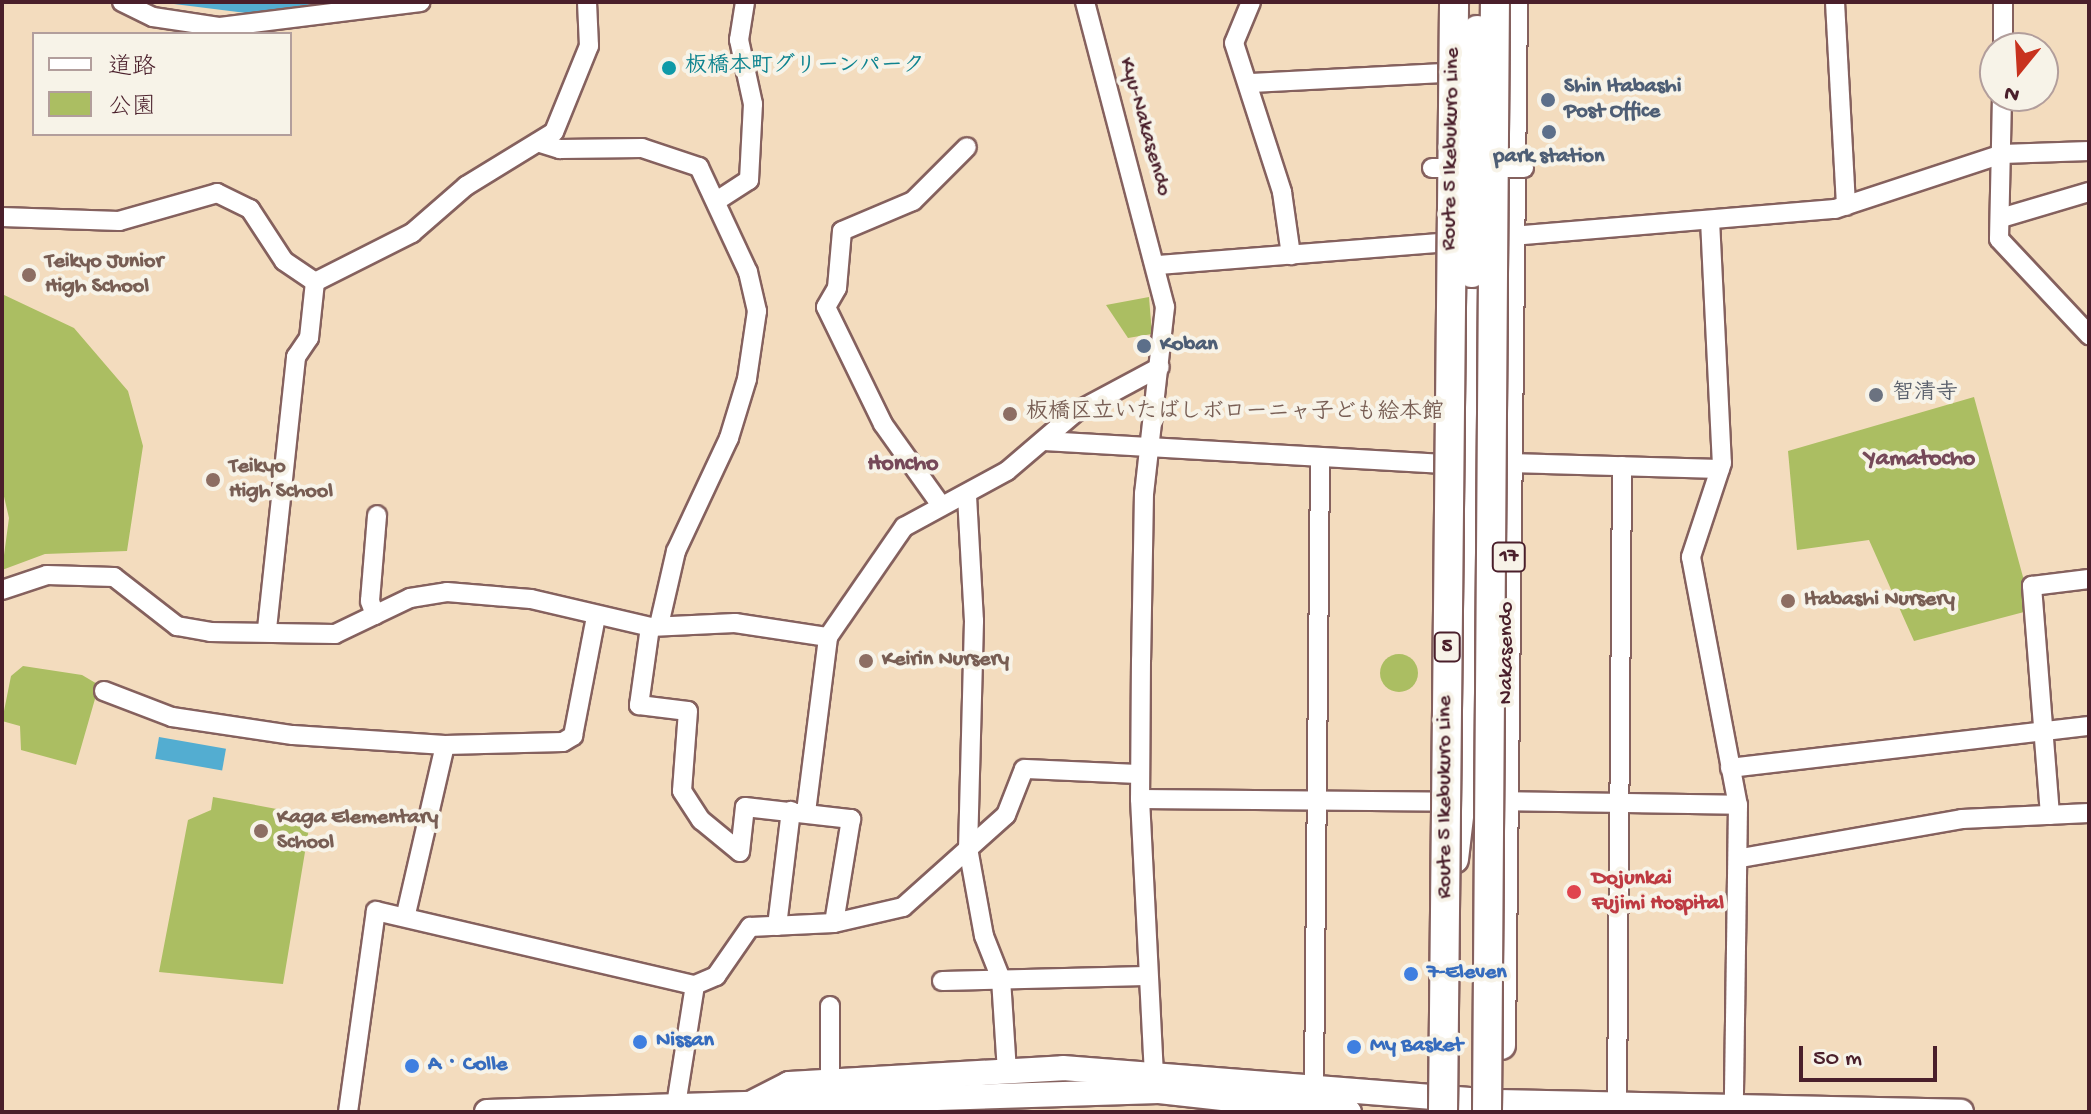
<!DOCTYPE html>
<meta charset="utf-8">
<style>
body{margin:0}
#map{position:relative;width:2091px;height:1114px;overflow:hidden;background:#f3dcbe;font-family:"Gochi Hand","Klee One",sans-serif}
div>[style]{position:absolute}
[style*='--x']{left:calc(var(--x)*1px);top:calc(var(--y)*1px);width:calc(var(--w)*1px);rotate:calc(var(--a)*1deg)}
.green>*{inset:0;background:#abbe62}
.round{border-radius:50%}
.water>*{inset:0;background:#53add1;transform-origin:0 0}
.roads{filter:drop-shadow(2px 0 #85615e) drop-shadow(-2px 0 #85615e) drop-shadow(0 2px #85615e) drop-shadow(0 -2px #85615e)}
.minor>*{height:18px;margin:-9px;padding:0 9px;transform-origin:9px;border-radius:9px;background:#fff}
.major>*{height:24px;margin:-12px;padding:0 12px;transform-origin:12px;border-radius:12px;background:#fff}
.highway>*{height:28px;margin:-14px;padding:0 14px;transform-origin:14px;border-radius:14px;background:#fff}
.bridges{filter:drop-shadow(2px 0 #85615e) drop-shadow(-2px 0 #85615e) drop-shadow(0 2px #85615e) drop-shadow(0 -2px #85615e)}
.minor-bridge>*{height:18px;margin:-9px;padding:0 9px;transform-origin:9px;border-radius:9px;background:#fff}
.highway-bridge>*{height:28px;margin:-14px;padding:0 14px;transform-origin:14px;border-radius:14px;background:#fff}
.dots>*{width:22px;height:22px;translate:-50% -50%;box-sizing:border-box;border:4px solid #f7f3e8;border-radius:50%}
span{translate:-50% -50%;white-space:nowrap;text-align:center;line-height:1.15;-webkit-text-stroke:8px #f7f3e8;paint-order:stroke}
.shield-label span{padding:2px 6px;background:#f7f3e8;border:2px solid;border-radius:6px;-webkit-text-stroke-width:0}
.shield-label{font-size:20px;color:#4a1f2b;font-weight:700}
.culture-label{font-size:22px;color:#0d838f;font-weight:700}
.left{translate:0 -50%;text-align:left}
.service-label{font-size:22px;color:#4e5e75;font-weight:700}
.street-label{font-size:22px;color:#4a1f2b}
.education-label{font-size:22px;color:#785e54;font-weight:700}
.worship-label{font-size:22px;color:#5b616d;font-weight:700}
.health-label{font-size:22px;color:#be3a42;font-weight:700}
.shop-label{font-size:22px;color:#366cbe;font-weight:700}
.neighbourhood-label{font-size:24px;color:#764959;font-weight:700}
.frame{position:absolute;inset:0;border:4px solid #4a1f2b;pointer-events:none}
.legend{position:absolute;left:32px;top:32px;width:260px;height:104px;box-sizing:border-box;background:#f7f3e8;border:2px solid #b29e9c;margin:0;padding:10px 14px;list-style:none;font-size:24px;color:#4a1f2b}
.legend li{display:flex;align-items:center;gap:16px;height:40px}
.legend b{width:40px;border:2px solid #b29e9c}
.north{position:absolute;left:1979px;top:32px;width:80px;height:80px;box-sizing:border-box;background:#f7f3e8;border:2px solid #b29e9c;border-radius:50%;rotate:198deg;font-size:22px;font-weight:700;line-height:32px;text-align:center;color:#4a1f2b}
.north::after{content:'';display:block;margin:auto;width:28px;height:36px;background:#c8321e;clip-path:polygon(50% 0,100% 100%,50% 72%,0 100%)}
.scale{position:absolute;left:1799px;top:1046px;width:138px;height:36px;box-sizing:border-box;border:4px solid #4a1f2b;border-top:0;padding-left:10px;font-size:24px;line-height:28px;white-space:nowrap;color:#4a1f2b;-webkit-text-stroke:6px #f7f3e8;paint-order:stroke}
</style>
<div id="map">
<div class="green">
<div style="clip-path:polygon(2px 294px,74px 328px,128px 391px,143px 446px,127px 551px,45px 554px,2px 570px,9px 518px,2px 488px)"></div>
<div style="clip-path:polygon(1149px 297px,1152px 334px,1128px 338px,1106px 305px)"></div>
<div style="clip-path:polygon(1974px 397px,2026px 588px,2024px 612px,1914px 641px,1869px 540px,1797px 550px,1788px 451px)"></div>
<div class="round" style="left:1380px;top:654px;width:38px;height:38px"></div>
<div style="clip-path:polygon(23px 666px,82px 675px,99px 685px,76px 765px,21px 750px,20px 726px,2px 721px,11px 676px)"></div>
<div style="clip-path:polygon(213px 797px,303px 814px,310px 822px,283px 984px,159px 972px,188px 820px,211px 810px)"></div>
</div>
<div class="water">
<div style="clip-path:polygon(158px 2px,328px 2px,246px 13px)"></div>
<div style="left:159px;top:737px;width:68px;height:22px;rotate:10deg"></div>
</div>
<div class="roads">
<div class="minor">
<div style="--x:122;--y:2;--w:34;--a:26"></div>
<div style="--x:153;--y:17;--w:68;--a:8.5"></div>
<div style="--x:220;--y:27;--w:202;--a:-7.1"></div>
<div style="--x:1085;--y:2;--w:315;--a:75.3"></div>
<div style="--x:1165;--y:307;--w:187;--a:96.4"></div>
<div style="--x:1144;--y:493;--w:167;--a:91"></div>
<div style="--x:1141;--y:660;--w:139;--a:90.4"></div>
<div style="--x:1140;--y:799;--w:272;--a:87.1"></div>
<div style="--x:1251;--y:2;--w:44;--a:112.5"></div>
<div style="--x:1234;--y:43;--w:157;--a:72.1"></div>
<div style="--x:1282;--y:192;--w:64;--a:81.9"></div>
<div style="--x:1835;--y:2;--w:204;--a:86.9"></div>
<div style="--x:2003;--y:48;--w:46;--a:-90"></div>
<div style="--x:1251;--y:83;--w:193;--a:-3"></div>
<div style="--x:2002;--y:96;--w:143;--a:91.2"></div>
<div style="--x:1999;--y:239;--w:132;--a:46.8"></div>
<div style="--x:540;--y:143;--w:21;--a:17"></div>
<div style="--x:560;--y:149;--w:82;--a:-0.7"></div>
<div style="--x:642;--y:148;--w:60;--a:18.4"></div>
<div style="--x:699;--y:167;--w:116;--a:65"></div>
<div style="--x:748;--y:272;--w:40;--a:77"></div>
<div style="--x:757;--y:311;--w:69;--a:98.4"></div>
<div style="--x:747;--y:379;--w:62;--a:107"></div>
<div style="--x:729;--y:438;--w:125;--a:115.1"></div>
<div style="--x:676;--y:551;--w:76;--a:102.9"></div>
<div style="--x:718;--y:200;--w:37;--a:-33"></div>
<div style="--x:749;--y:180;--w:76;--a:-87"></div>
<div style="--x:753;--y:104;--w:66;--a:-102.3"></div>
<div style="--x:739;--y:40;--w:38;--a:-81"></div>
<div style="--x:2;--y:217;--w:117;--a:2"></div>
<div style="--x:119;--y:221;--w:102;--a:-15.9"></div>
<div style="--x:217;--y:193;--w:37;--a:26"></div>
<div style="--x:250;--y:209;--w:62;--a:56.8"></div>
<div style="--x:284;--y:261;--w:37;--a:34"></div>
<div style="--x:2001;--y:218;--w:92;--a:-16.5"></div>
<div style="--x:1710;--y:220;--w:243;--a:87.2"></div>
<div style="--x:1722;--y:463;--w:99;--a:108.3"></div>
<div style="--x:1691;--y:557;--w:252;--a:79.3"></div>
<div style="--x:1738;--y:805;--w:302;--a:90.8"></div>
<div style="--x:1500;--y:237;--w:336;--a:-4.8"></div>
<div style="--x:1835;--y:209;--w:176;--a:-18.2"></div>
<div style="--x:2002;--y:154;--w:87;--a:-2"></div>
<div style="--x:1158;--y:265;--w:305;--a:-4.5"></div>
<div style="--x:315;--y:282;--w:109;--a:-26.8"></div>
<div style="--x:412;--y:233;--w:72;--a:-41"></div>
<div style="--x:466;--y:186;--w:103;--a:-31.5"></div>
<div style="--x:554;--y:132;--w:93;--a:-67.9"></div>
<div style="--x:589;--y:46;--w:44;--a:-92.6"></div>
<div style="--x:1044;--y:441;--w:401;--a:3.3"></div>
<div style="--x:1509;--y:463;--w:211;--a:1.6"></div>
<div style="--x:967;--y:496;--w:125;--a:86.8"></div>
<div style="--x:974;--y:621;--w:227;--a:91.5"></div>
<div style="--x:968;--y:848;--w:89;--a:79.7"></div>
<div style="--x:984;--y:936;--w:46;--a:68.4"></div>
<div style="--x:1001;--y:979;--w:92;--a:86.3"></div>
<div style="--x:940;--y:504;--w:98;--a:-125.5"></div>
<div style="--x:883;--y:424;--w:130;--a:-116"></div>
<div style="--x:826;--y:307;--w:22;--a:-60"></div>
<div style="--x:837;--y:288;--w:57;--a:-85"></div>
<div style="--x:842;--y:231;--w:77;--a:-22.9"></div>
<div style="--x:913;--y:201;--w:76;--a:-45"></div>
<div style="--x:2;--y:590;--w:47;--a:-18.4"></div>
<div style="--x:47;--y:575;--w:67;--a:1.7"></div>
<div style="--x:114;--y:577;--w:80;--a:37.9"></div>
<div style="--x:177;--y:626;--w:34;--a:10"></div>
<div style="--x:210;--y:632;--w:125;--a:0.9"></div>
<div style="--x:335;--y:634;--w:83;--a:-25.6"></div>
<div style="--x:410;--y:598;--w:37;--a:-9"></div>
<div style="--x:447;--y:592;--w:84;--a:4.8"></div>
<div style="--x:531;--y:599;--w:122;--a:13.2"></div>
<div style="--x:650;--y:627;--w:85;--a:-2.7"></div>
<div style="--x:735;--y:623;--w:94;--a:8.6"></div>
<div style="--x:375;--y:615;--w:15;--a:-110"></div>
<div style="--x:370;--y:601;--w:86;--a:-85.3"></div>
<div style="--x:650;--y:627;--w:79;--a:98"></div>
<div style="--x:639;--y:705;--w:49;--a:7"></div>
<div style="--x:688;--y:711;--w:80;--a:94.3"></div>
<div style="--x:682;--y:791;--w:35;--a:57"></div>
<div style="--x:701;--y:820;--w:50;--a:39.4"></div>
<div style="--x:740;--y:852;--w:45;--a:-83.7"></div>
<div style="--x:745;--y:807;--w:107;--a:6.5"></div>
<div style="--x:851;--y:819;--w:105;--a:99.3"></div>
<div style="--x:267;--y:629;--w:274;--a:-83.9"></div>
<div style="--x:296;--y:357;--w:23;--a:-56"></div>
<div style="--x:309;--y:338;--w:56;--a:-83.9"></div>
<div style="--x:104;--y:691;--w:73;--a:20.9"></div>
<div style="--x:172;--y:717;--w:122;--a:8.5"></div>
<div style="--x:293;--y:735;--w:152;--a:3.8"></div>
<div style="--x:445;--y:745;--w:118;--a:-1.5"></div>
<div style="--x:563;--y:742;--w:12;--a:-31"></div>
<div style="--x:573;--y:736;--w:122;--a:-79.1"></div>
<div style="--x:1730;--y:768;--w:361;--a:-6.7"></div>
<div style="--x:1140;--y:799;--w:316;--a:0.5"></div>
<div style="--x:1493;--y:801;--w:245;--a:0.9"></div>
<div style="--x:806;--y:812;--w:176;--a:-82.8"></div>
<div style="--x:828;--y:637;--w:134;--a:-55.4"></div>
<div style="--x:904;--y:527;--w:117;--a:-28.5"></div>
<div style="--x:1007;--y:471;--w:91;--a:-40.5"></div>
<div style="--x:1076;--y:412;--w:95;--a:-28.2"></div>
<div style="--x:2050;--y:815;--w:230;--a:-94.5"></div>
<div style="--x:2032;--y:586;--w:57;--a:-7"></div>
<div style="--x:1741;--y:858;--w:224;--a:-10"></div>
<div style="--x:1962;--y:819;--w:127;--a:-2.7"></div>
<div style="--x:406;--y:914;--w:173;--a:-77"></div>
<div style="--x:777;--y:926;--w:116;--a:-83.1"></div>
<div style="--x:942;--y:981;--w:205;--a:-1.4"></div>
<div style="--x:830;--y:1081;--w:75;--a:-90"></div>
<div style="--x:1314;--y:1086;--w:629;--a:-89.45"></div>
<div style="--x:676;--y:1105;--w:121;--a:-81"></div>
<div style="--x:695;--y:985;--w:23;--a:-23"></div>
<div style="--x:716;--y:976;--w:60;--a:-55.2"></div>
<div style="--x:750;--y:927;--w:84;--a:-2.7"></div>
<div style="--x:834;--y:923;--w:71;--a:-13.1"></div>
<div style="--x:903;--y:907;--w:138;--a:-41.8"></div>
<div style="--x:1006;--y:815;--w:49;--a:-68.6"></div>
<div style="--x:1024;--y:769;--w:116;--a:2.5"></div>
<div style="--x:1617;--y:1105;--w:639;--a:-89.55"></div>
<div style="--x:348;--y:1112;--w:203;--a:-82.1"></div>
<div style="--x:376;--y:911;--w:327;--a:13.1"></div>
</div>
<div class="major">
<div style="--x:754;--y:1102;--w:39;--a:-27"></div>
<div style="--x:789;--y:1084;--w:274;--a:-3.3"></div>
<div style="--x:1063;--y:1068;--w:437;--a:4.5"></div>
<div style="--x:1499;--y:1102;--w:462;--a:1.2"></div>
<div style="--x:487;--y:1112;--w:672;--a:-1.79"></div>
<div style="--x:1159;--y:1091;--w:191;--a:6.3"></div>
</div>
<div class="highway">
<div style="--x:1454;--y:859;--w:143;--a:-83.2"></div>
<div style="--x:1471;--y:717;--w:444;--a:-89.9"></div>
<div style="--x:1501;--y:1045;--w:1043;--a:-89.34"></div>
</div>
</div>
<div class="bridges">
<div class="minor-bridge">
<div style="--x:1432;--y:168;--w:92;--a:0"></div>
</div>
<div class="highway-bridge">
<div style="--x:1472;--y:273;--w:243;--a:-88.8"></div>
<div style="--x:1443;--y:1112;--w:1110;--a:-89.43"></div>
<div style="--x:1487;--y:1112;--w:1110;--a:-89.59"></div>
</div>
</div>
<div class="dots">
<div style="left:669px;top:68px;background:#0f9aa8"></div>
<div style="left:1548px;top:100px;background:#5c6f8a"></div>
<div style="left:1549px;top:132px;background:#5c6f8a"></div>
<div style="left:29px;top:275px;background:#8d6e63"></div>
<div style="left:1144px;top:346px;background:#5c6f8a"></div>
<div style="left:1876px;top:395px;background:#6b7280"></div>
<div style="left:1010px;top:414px;background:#8d6e63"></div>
<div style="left:213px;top:480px;background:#8d6e63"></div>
<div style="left:1788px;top:601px;background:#8d6e63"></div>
<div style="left:866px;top:661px;background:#8d6e63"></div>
<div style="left:261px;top:831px;background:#8d6e63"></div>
<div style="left:1574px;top:892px;background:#e0444e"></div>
<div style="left:1411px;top:974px;background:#3f7fe0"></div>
<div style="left:640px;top:1042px;background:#3f7fe0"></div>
<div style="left:1354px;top:1047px;background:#3f7fe0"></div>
<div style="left:412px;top:1066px;background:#3f7fe0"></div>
</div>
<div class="shield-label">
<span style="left:1509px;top:557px">17</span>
<span style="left:1447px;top:647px">5</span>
</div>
<div class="culture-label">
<span class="left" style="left:685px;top:68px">板橋本町グリーンパーク</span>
</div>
<div class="service-label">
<span class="left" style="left:1564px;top:100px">Shin Itabashi<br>Post Office</span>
<span style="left:1549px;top:158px">park station</span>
<span class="left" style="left:1160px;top:346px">Koban</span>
</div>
<div class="street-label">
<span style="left:1144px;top:127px;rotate:74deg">Kyu-Nakasendo</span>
<span style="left:1452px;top:149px;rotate:-89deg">Route 5 Ikebukuro Line</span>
<span style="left:1508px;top:653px;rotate:-90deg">Nakasendo</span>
<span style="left:1446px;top:797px;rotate:-90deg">Route 5 Ikebukuro Line</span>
</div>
<div class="education-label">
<span class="left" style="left:45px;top:275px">Teikyo Junior<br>High School</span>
<span class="left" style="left:1026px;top:414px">板橋区立いたばしボローニャ子ども絵本館</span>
<span class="left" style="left:229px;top:480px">Teikyo<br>High School</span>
<span class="left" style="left:1804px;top:601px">Itabashi Nursery</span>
<span class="left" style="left:882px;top:661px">Keirin Nursery</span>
<span class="left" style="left:277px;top:831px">Kaga Elementary<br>School</span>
</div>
<div class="worship-label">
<span class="left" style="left:1892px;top:395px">智清寺</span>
</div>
<div class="health-label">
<span class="left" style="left:1592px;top:892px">Dojunkai<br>Fujimi Hospital</span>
</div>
<div class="shop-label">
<span class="left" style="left:1427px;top:974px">7-Eleven</span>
<span class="left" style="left:656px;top:1042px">Nissan</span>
<span class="left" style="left:1370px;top:1047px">My Basket</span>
<span class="left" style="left:428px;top:1066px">A・Colle</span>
</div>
<div class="neighbourhood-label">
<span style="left:1920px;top:460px">Yamatocho</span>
<span style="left:903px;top:465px">Honcho</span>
</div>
<div class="frame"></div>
<ul class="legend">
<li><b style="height:10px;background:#fff"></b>道路</li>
<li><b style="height:22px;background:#abbe62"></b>公園</li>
</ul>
<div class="north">N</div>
<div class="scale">50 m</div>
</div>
